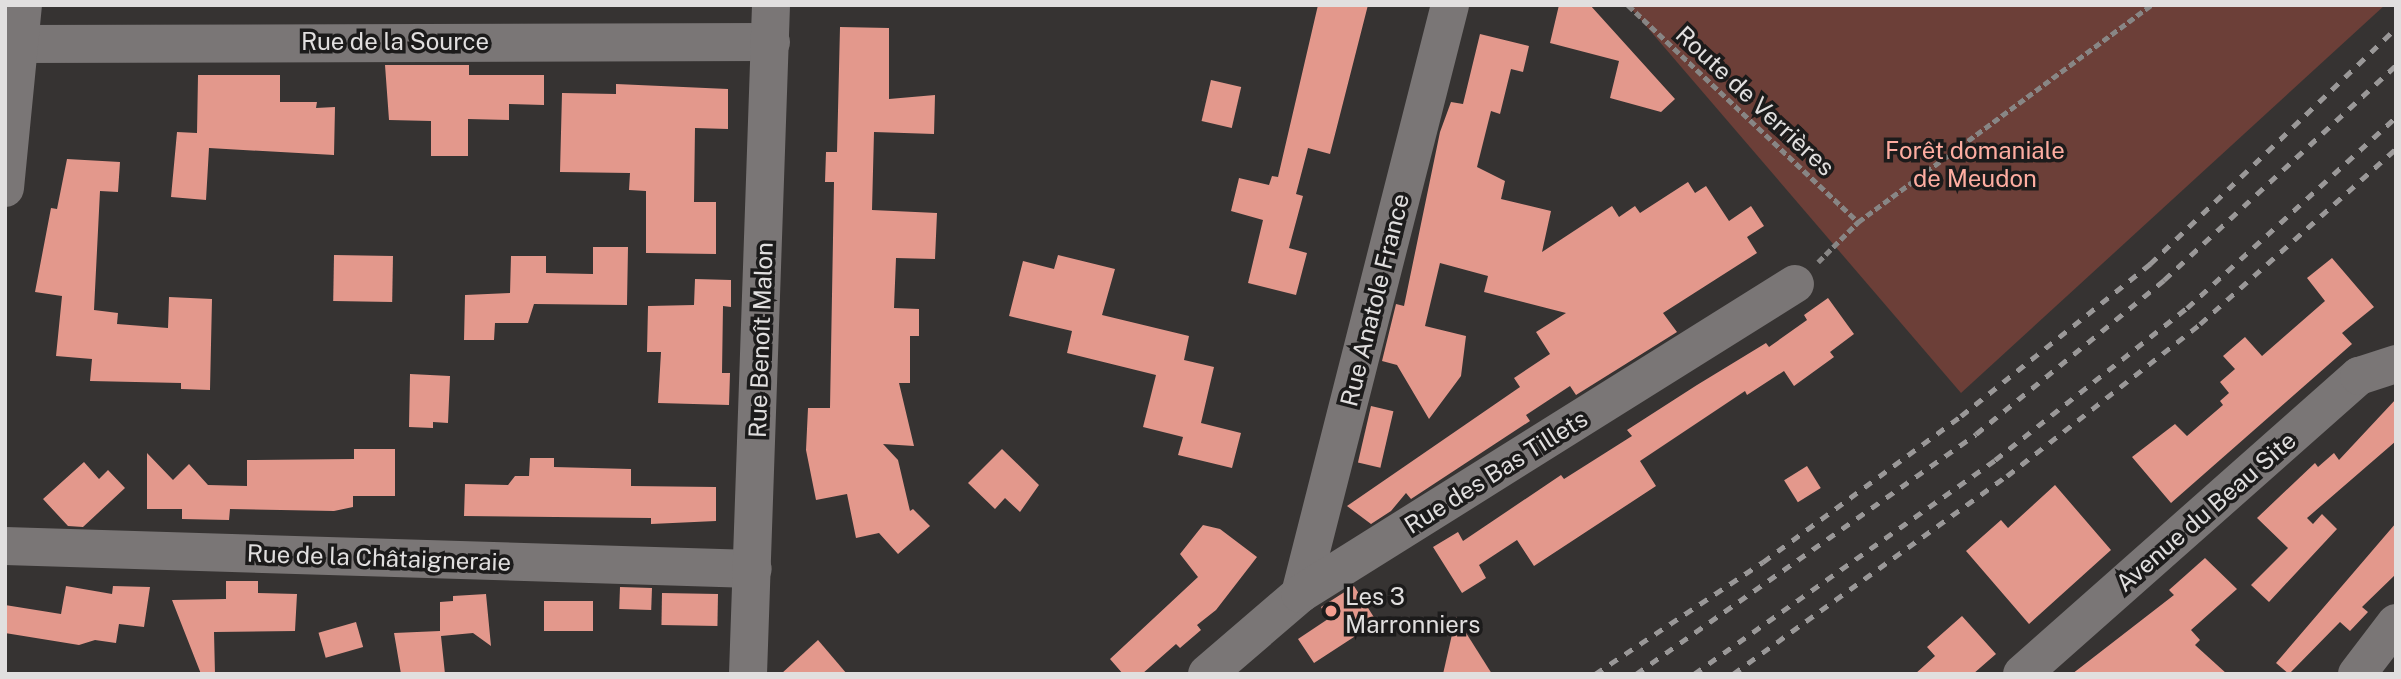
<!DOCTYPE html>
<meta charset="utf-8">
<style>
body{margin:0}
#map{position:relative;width:2401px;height:679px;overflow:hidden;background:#363332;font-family:"Public Sans",sans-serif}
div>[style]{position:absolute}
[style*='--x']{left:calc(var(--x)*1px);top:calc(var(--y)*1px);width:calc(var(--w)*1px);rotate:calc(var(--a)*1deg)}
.green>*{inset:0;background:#6c3f38}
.building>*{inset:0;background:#e3988c;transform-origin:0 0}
.path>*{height:4.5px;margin-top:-2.25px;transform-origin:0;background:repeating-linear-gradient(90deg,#888685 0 7px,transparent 0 10.5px)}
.minor>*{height:38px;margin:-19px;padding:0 19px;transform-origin:19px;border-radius:19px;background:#7a7676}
.rail>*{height:5px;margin-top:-2.5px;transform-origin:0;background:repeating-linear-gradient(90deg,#9a9898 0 9px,transparent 0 18px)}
.dots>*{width:19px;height:19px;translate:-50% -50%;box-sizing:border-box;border:4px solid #1c1b1b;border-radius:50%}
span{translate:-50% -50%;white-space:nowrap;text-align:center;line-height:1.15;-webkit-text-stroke:7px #1c1b1b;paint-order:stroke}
.street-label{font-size:24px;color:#e1dfdf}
.park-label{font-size:24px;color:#feada1}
.poi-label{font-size:24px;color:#e1dfdf}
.left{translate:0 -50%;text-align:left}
.frame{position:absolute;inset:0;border:7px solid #e1dfdf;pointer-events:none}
</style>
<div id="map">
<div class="green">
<div style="clip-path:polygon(1628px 5px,2385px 5px,1961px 393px)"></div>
</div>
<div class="building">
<div style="clip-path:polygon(1318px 5px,1368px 5px,1330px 154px,1308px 148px,1296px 194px,1303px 196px,1289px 248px,1307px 253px,1296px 295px,1248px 283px,1263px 220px,1231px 211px,1239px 178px,1269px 185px,1272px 176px,1278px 177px)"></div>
<div style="clip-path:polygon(1559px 5px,1590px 5px,1675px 99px,1661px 112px,1610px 98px,1619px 61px,1550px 43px)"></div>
<div style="clip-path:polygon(840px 27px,889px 28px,889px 99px,935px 95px,934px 134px,874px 132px,872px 210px,937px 213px,935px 259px,896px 258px,894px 308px,919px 309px,919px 336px,910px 336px,910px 383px,899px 383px,914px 446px,883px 444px,898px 460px,910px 511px,913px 509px,930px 526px,898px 554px,879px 533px,856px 538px,847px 494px,816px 500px,806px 450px,808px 408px,830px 408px,834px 182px,825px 182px,826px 152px,837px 152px)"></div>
<div style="clip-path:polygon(1480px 34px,1529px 46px,1523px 72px,1511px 69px,1500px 114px,1491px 111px,1477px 167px,1505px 181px,1501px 199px,1551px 211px,1542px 252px,1612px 206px,1619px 217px,1635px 206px,1640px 213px,1688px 182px,1695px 193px,1706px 186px,1729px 221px,1751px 206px,1764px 226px,1747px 237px,1757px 253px,1663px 313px,1677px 332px,1576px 395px,1570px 386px,1526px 415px,1530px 421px,1411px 499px,1406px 493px,1391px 511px,1371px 524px,1347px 506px,1520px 387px,1514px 378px,1550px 354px,1536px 332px,1566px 313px,1484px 292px,1488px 276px,1440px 263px,1425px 326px,1466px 336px,1461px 376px,1429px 419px,1397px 365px,1382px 361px,1396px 304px,1404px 306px,1440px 132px,1451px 102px,1463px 104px)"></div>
<div style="clip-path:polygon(385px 65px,469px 65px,469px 75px,544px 75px,544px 105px,509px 104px,509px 120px,468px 119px,468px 156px,431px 156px,431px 121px,389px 120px)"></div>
<div style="clip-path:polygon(198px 75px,280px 75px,280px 102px,317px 102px,316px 108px,335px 107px,334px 155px,209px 148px,206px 200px,171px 197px,177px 132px,197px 133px)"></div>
<div style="left:1211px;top:80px;width:31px;height:42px;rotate:13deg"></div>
<div style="clip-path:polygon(616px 84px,728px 89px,728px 129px,695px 128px,694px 202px,716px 202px,716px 254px,646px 253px,646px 191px,629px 190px,630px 173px,560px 172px,562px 93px,616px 94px)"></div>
<div style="clip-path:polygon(67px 159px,120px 162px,118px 192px,100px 191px,94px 310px,118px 313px,117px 324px,168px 328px,169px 297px,212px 299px,210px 390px,181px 389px,181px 383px,90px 381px,92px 359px,56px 356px,62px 296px,35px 292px,51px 208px,57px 209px)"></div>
<div style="clip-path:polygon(593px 247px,628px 247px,627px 305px,534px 304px,528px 323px,495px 323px,494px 340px,464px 340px,465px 295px,510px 293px,511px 256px,546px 256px,546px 273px,593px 274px)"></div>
<div style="left:334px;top:255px;width:59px;height:46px;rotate:1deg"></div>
<div style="clip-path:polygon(1058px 255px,1115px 269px,1102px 315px,1189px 336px,1184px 360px,1214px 367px,1201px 423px,1241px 433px,1232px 468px,1178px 455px,1183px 437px,1143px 427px,1156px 375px,1067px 353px,1072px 331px,1009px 316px,1023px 261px,1054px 269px)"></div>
<div style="clip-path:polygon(2332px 258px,2374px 307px,2342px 333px,2352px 344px,2171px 503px,2132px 457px,2175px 424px,2187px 436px,2223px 405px,2220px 401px,2229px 393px,2220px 382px,2235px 369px,2223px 356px,2245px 337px,2262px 356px,2325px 301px,2307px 278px)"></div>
<div style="clip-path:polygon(695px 279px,731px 280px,731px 307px,723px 306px,722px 373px,730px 373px,729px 405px,658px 403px,661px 352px,647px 352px,648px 306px,694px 305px)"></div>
<div style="clip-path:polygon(1828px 298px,1854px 334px,1830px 352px,1834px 357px,1794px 386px,1784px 371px,1747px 395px,1745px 391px,1640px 461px,1656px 486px,1534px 566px,1517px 540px,1479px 565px,1486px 578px,1462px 593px,1433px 547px,1458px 532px,1463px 541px,1561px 475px,1564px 479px,1632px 436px,1627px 430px,1697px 385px,1766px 343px,1769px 347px,1807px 320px,1804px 315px)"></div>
<div style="clip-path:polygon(410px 374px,450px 376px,448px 423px,433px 422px,433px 428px,409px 427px)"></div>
<div style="clip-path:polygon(2396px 399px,2396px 441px,2307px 518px,2313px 524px,2322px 514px,2337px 529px,2269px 602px,2251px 585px,2288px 548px,2257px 518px,2315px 463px,2318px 467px,2334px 453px,2339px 460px)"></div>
<div style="left:1371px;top:406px;width:23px;height:58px;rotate:13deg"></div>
<div style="clip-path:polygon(354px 449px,395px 449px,395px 496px,353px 496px,353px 507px,334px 511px,230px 509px,229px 520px,182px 519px,182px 509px,147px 509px,147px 453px,173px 480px,189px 464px,208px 485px,247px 486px,247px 460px,354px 459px)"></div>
<div style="clip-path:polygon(1002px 449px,1039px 485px,1020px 512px,1005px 498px,995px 509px,968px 483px)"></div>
<div style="clip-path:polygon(530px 458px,554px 458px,554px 467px,631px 469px,631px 486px,716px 487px,716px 521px,651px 524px,651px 518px,464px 516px,465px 484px,508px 485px,515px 476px,529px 476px)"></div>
<div style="clip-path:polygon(84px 462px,99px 479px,108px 470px,125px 488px,83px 527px,68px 526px,43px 499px)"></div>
<div style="left:1807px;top:466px;width:26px;height:27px;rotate:58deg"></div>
<div style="clip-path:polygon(2055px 485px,2111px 550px,2029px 624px,1966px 551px,2001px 520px,2008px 528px)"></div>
<div style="clip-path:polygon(2396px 523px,2396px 574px,2362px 607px,2368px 612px,2350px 631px,2340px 622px,2289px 674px,2276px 663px)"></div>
<div style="clip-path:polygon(1203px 525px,1220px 529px,1257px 557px,1216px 610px,1197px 625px,1201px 630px,1180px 648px,1176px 644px,1142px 674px,1123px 674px,1110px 659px,1198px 577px,1180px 554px)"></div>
<div style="clip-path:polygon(2205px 558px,2237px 589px,2191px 630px,2200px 640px,2195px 645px,2227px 674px,2072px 674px,2174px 595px,2169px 590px)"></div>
<div style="clip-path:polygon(226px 581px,258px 581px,258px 593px,297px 594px,295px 631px,214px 632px,215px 674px,201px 674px,172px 600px,226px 599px)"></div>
<div style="clip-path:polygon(66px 586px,112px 594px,113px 586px,150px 587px,144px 627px,119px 624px,116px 643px,95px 640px,79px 645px,5px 633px,5px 605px,61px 614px)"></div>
<div style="clip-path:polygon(1354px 586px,1377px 622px,1314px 663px,1298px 639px,1328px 619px,1321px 607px)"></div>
<div style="left:620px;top:587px;width:32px;height:22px;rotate:2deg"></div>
<div style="left:662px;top:593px;width:56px;height:32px;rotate:1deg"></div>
<div style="clip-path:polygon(486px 594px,491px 646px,473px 633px,441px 636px,445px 674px,401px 674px,394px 633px,440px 631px,440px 602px,453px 601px,453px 596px)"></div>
<div style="left:544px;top:601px;width:49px;height:30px"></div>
<div style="clip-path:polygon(1962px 616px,1996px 654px,1973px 674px,1915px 674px,1935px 656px,1927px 647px)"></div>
<div style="clip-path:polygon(1456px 617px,1492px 674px,1443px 674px)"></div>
<div style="left:356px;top:622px;width:26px;height:39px;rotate:74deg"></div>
<div style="clip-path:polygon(818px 640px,847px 674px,781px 674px)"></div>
</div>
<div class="path">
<div style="--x:1628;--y:5;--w:316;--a:43.3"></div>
<div style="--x:1818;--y:262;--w:57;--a:-45"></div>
<div style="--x:1858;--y:222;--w:365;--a:-36.5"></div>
</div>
<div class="minor">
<div style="--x:18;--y:44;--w:753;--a:-0.15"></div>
<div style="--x:5;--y:188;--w:184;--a:-84.4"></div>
<div style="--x:5;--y:546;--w:748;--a:1.76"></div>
<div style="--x:1300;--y:594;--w:608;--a:-75.71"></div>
<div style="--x:748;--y:674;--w:669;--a:-88.03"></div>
<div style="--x:1207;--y:674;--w:123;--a:-40.7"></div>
<div style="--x:1300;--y:594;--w:584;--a:-32.06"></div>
<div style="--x:2022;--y:674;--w:450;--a:-41.5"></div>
<div style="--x:2359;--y:376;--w:39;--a:-18"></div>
<div style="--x:2357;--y:674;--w:64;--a:-52.6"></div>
</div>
<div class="rail">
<div style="--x:1595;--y:674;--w:202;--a:-33.7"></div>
<div style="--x:1763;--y:562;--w:246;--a:-36.4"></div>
<div style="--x:1961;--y:416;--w:243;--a:-38.8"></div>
<div style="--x:2150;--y:264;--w:341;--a:-43.8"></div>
<div style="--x:1636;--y:674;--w:416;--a:-35.2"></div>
<div style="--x:1976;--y:434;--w:243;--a:-39.3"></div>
<div style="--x:2164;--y:280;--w:316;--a:-42.8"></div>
<div style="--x:1694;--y:674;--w:369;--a:-35.4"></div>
<div style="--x:1995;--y:460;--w:245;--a:-38.4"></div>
<div style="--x:2187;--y:308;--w:283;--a:-42.4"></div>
<div style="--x:1733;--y:674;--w:338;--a:-35.9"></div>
<div style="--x:2007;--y:476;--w:246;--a:-38.2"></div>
<div style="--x:2200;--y:324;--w:263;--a:-41.8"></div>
</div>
<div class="dots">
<div style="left:1331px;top:611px;background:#f59d8f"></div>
</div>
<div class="street-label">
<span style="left:395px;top:42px">Rue de la Source</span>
<span style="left:1755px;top:101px;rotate:43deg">Route de Verrières</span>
<span style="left:1375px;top:300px;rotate:-76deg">Rue Anatole France</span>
<span style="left:761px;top:340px;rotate:-88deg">Rue Benoît Malon</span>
<span style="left:1496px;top:472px;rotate:-32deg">Rue des Bas Tillets</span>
<span style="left:2206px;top:512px;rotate:-41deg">Avenue du Beau Site</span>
<span style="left:379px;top:558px;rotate:2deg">Rue de la Châtaigneraie</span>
</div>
<div class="park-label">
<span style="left:1975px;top:165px">Forêt domaniale<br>de Meudon</span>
</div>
<div class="poi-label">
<span class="left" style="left:1345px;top:611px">Les 3<br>Marronniers</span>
</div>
<div class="frame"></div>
</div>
